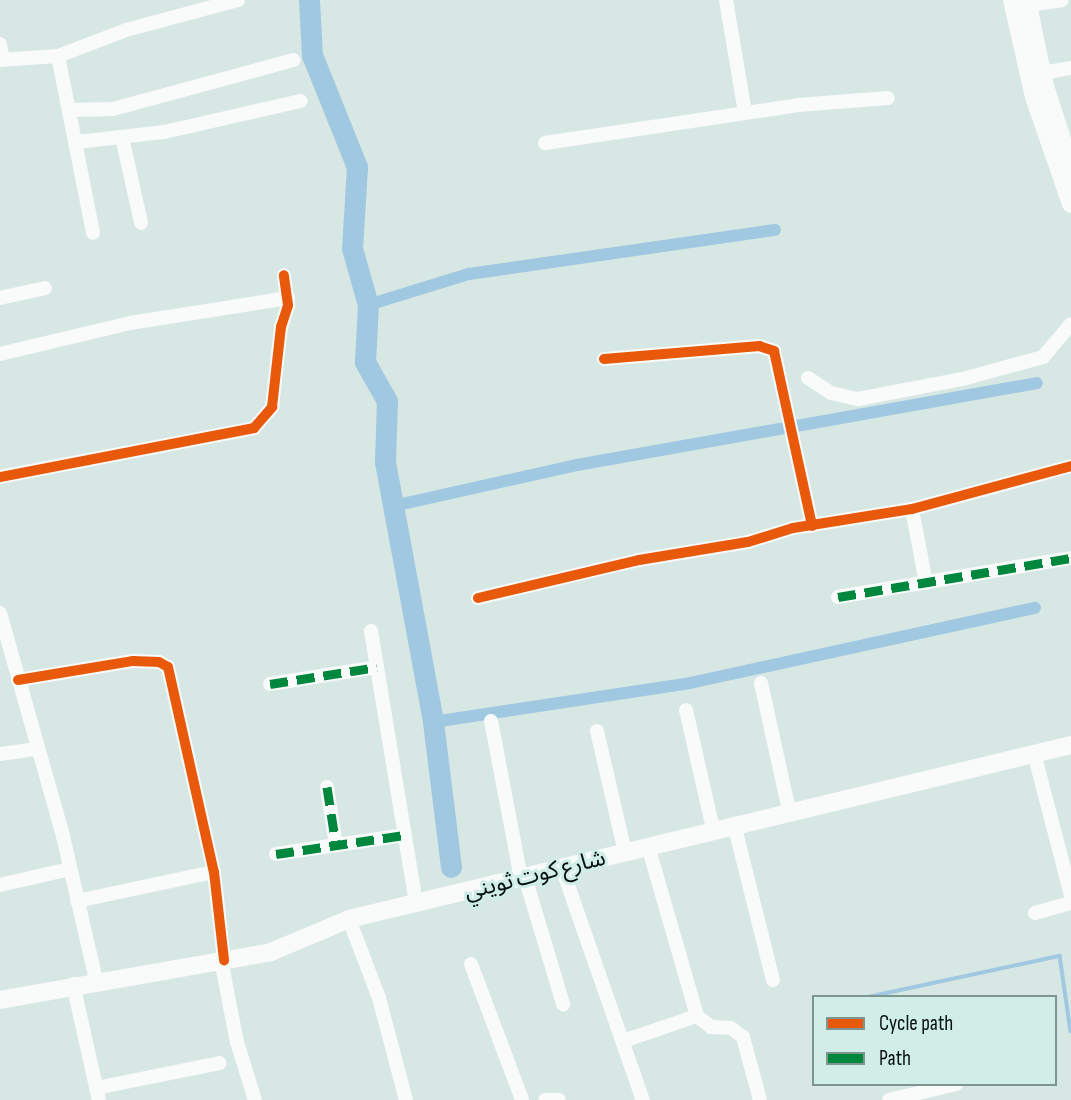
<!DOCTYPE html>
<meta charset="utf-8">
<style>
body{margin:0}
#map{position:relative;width:1071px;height:1100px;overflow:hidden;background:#d7e7e4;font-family:"Sofia Sans Condensed","Noto Sans Arabic",sans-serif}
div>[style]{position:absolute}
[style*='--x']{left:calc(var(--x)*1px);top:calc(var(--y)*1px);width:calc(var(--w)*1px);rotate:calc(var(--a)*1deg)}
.stream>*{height:3.5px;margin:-1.75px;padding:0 1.75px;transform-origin:1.75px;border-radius:1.75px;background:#a0c8e0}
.canal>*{height:12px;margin:-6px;padding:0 6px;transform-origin:6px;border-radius:6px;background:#a0c8e0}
.river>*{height:21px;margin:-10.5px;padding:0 10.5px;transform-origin:10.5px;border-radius:10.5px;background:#a0c8e0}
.minor>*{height:14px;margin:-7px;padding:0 7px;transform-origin:7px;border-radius:7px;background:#f9fbfb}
.major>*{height:18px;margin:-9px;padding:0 9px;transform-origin:9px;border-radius:9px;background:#f9fbfb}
.quiet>*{height:9px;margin-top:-4.5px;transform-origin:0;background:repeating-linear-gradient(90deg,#00873e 0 18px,transparent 0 27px)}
.cycleway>*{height:10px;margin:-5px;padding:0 5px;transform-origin:5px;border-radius:5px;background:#e8590c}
span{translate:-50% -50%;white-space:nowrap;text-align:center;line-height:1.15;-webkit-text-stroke:6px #d0eee7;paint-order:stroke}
.street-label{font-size:23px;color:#050f0d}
.legend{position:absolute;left:812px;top:995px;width:245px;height:91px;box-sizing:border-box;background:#d0eee7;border:2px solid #7f9590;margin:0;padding:9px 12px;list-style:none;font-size:21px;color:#050f0d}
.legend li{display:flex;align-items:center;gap:14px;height:35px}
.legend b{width:35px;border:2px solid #7f9590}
</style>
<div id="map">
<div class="stream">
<div style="--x:868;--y:997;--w:196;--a:-12.1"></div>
<div style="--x:1060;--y:956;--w:76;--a:81.7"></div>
</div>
<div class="canal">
<div style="--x:368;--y:305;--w:106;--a:-17.1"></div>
<div style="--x:469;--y:274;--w:309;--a:-8.2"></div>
<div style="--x:393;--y:506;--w:189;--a:-12.6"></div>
<div style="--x:577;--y:465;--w:467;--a:-10.1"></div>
<div style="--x:433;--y:722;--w:260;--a:-8.6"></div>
<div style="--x:690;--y:683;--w:353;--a:-12.3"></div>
</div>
<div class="river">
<div style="--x:309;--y:0;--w:55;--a:86.9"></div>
<div style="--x:312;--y:55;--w:121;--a:68.1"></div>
<div style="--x:357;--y:167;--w:81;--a:93.5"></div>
<div style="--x:352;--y:248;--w:59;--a:74.3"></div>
<div style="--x:368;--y:305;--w:57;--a:93"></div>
<div style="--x:365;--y:362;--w:45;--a:60.6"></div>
<div style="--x:387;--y:401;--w:61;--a:91.9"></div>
<div style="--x:385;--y:462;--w:264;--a:79.5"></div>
<div style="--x:433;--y:722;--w:146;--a:82.9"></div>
</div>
<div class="minor">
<div style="--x:726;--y:0;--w:114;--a:80.4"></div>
<div style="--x:1028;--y:5;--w:34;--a:-8"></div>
<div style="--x:0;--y:44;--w:15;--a:79"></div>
<div style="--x:58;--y:56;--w:180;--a:78.8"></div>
<div style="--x:0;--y:60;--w:58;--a:-3.9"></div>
<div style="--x:58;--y:56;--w:73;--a:-20.9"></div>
<div style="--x:126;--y:30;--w:116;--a:-15"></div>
<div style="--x:1042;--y:73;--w:29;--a:-10"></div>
<div style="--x:70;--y:110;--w:43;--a:-1.3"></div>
<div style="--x:113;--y:109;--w:187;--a:-15.2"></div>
<div style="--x:122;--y:137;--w:88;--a:77.5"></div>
<div style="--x:77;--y:142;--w:88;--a:-6.6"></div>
<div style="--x:164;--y:132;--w:140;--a:-12.8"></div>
<div style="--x:545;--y:143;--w:256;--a:-8.5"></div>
<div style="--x:798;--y:105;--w:90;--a:-4.4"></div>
<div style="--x:0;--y:298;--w:46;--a:-12.5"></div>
<div style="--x:0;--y:354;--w:134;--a:-13.4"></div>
<div style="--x:130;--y:323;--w:160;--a:-9"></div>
<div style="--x:604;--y:359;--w:156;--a:-4.8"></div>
<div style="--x:759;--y:346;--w:16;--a:18"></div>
<div style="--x:774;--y:351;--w:179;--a:77.7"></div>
<div style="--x:808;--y:378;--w:27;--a:33"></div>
<div style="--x:831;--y:393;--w:28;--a:13"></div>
<div style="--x:858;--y:399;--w:107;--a:-10.8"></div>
<div style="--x:963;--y:379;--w:83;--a:-15.4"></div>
<div style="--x:1043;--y:357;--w:43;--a:-49.7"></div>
<div style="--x:0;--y:477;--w:259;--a:-10.9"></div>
<div style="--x:254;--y:428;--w:28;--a:-49"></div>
<div style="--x:272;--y:407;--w:81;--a:-83.6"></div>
<div style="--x:281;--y:327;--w:23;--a:-72"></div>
<div style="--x:288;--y:305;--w:30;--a:-98"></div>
<div style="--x:912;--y:509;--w:75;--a:79.3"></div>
<div style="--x:838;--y:597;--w:236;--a:-9.5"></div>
<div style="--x:478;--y:598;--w:165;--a:-13.3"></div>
<div style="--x:639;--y:560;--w:110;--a:-9.4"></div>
<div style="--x:748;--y:542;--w:47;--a:-17.3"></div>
<div style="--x:793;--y:528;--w:121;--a:-9.1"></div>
<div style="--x:912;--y:509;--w:165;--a:-15.1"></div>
<div style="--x:0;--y:613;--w:232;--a:74.2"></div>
<div style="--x:63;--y:836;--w:148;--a:77.1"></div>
<div style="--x:371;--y:631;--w:275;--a:80.6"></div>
<div style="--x:18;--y:680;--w:117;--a:-9.4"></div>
<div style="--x:133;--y:661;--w:26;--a:2"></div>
<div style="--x:159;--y:662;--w:10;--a:29"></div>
<div style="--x:168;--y:667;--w:210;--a:77.4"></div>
<div style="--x:214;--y:872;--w:89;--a:83.5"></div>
<div style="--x:761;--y:683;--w:130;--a:77.6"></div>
<div style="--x:270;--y:684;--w:108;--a:-9"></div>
<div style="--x:686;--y:710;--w:122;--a:77.2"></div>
<div style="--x:491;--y:721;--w:161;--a:79.2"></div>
<div style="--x:597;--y:731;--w:124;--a:77"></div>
<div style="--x:0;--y:754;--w:37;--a:-8"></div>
<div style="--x:1035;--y:757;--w:143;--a:75.4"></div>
<div style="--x:327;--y:787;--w:59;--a:81.2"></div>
<div style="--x:734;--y:824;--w:161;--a:76"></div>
<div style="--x:648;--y:846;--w:177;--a:73.9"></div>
<div style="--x:697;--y:1016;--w:18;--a:38"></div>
<div style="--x:711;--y:1027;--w:20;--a:3"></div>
<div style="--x:731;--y:1028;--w:15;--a:37"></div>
<div style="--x:743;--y:1037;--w:65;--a:74.9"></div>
<div style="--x:276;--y:854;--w:130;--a:-8.4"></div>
<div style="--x:562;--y:868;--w:246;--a:70.8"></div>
<div style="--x:525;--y:877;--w:133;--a:73.3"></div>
<div style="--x:0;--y:885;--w:72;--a:-12.9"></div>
<div style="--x:77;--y:901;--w:140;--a:-12"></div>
<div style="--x:1035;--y:913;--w:37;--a:-16"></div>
<div style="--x:349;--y:919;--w:85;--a:69.2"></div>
<div style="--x:379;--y:998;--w:106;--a:75.2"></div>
<div style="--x:221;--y:960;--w:84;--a:79"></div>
<div style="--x:237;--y:1042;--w:61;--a:72.8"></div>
<div style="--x:471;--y:964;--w:145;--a:69.4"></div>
<div style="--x:73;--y:984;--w:119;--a:77.4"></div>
<div style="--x:623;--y:1041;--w:78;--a:-18.7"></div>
<div style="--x:96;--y:1088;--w:126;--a:-11.4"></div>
<div style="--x:545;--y:1100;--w:14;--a:0"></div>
<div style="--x:889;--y:1100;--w:69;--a:-13.4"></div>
</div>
<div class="major">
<div style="--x:1012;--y:0;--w:99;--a:77.2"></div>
<div style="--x:1034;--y:97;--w:113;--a:70.9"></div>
<div style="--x:1027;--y:0;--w:85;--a:78.4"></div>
<div style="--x:1044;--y:83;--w:88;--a:72.2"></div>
<div style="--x:0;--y:1000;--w:275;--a:-10"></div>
<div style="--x:271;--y:952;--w:85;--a:-22.9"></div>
<div style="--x:349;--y:919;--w:743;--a:-13.55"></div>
</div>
<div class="quiet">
<div style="--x:838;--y:597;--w:236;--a:-9.5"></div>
<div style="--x:270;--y:684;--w:108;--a:-9"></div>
<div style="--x:327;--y:787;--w:59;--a:81.2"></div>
<div style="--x:276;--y:854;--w:130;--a:-8.4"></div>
</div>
<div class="cycleway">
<div style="--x:604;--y:359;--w:156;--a:-4.8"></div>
<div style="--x:759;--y:346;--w:16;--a:18"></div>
<div style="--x:774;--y:351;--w:179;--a:77.7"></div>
<div style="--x:0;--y:477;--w:259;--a:-10.9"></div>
<div style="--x:254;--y:428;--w:28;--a:-49"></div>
<div style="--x:272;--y:407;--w:81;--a:-83.6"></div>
<div style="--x:281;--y:327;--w:23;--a:-72"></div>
<div style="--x:288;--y:305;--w:30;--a:-98"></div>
<div style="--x:478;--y:598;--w:165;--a:-13.3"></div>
<div style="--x:639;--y:560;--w:110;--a:-9.4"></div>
<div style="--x:748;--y:542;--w:47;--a:-17.3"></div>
<div style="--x:793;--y:528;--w:121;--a:-9.1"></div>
<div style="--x:912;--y:509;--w:165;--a:-15.1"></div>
<div style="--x:18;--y:680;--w:117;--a:-9.4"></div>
<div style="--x:133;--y:661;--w:26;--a:2"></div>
<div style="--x:159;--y:662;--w:10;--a:29"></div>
<div style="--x:168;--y:667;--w:210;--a:77.4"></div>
<div style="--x:214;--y:872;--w:89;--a:83.5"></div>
</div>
<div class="street-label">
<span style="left:535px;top:875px;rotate:-14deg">شارع كوت ثويني</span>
</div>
<ul class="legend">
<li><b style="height:9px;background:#e8590c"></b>Cycle path</li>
<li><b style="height:9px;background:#00873e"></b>Path</li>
</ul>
</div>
